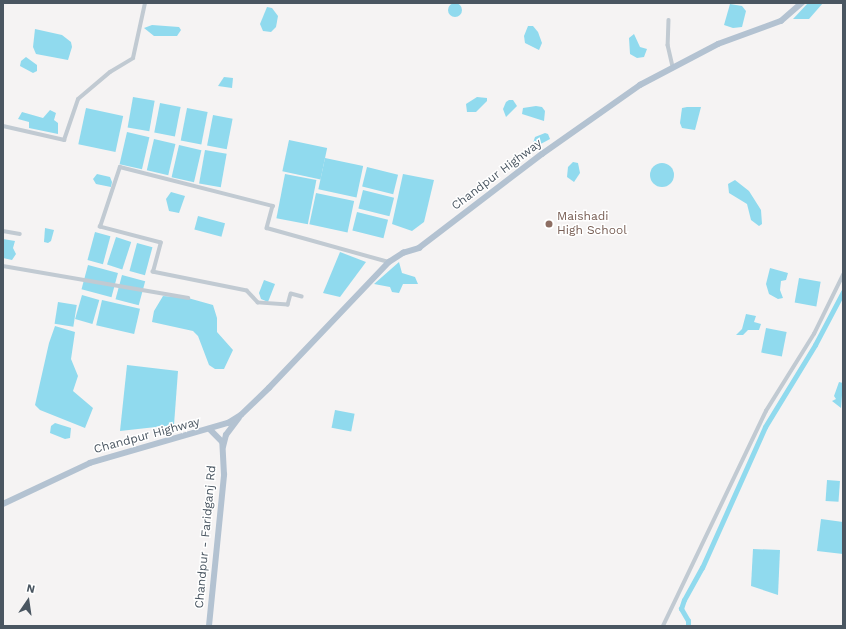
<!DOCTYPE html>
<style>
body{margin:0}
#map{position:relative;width:846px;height:629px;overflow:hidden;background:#f5f3f3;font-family:"Work Sans",sans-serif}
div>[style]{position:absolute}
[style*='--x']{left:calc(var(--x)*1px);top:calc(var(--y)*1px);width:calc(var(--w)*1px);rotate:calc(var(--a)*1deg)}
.water>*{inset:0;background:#90daee;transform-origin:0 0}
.round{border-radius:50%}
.canal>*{height:4.5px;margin:-2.25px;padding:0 2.25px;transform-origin:2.25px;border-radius:2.25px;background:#90daee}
.minor>*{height:3.5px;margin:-1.75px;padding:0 1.75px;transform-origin:1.75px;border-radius:1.75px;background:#c1cad2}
.tertiary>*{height:4px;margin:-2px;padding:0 2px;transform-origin:2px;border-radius:2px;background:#c1cad2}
.primary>*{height:5.5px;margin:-2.75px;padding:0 2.75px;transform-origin:2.75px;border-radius:2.75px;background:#b3c2d1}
.dots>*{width:11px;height:11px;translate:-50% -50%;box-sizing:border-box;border:2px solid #fff;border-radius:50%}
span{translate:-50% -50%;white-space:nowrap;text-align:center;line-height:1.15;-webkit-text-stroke:3px #fff;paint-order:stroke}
.street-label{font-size:12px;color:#4a5661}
.education-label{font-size:12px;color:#785e54}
.left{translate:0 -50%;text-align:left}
.frame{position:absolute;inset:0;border:4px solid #4a5661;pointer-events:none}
.north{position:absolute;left:8px;top:581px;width:40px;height:40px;-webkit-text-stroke:3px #fff;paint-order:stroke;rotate:13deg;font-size:11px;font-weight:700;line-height:16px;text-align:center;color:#4a5661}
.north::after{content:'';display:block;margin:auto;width:14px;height:18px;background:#4a5661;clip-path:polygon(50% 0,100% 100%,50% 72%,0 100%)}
</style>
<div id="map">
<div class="water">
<div style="clip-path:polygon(808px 3px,823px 3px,809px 19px,793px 19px)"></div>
<div class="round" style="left:448px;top:3px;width:14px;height:14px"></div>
<div style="clip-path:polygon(730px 4px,742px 6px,746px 11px,742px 27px,733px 28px,724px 25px)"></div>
<div style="clip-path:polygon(267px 7px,272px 8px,278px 16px,276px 27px,271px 32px,263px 31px,260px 24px)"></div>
<div style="clip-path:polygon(152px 25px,179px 27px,181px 30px,177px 36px,154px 36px,144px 28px)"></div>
<div style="clip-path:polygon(528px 26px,533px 26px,538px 32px,542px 43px,539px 50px,525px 43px,524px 36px)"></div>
<div style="clip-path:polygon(35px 29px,62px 35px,71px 42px,72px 47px,68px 60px,36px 54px,33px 47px)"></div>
<div style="clip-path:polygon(634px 34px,640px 47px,647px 49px,644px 57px,637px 58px,630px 54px,629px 38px)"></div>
<div style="clip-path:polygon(26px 57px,37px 65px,37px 71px,33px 73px,20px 66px,21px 61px)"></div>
<div style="clip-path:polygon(224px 77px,233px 78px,232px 88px,218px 86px)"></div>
<div style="left:133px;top:97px;width:22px;height:31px;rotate:10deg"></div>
<div style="clip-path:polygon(477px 97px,487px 98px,487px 101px,476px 112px,467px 112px,466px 104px)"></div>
<div style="clip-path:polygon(509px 100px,513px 100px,517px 106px,506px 117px,503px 109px,506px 102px)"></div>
<div style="left:160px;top:103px;width:21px;height:30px;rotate:11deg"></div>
<div style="clip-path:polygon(536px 106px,542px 107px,545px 111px,544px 121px,522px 114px,523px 108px)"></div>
<div style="clip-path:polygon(687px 107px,701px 107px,695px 130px,682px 128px,680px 123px,682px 108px)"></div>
<div style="left:86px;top:108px;width:38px;height:37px;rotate:12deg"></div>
<div style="left:187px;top:108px;width:21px;height:33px;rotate:11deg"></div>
<div style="clip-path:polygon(50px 110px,56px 113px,54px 120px,58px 123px,58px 134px,29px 128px,29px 122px,18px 119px,22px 112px,43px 118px)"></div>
<div style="left:213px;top:115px;width:20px;height:31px;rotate:11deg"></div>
<div style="left:127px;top:132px;width:23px;height:33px;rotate:13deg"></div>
<div style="clip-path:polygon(545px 133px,548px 134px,550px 139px,537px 146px,533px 143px,535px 137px)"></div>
<div style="left:154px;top:139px;width:22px;height:32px;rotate:13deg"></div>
<div style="left:289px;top:140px;width:39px;height:32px;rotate:12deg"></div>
<div style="left:179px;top:145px;width:23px;height:33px;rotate:13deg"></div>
<div style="left:205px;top:150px;width:22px;height:34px;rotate:10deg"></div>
<div style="left:325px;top:158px;width:39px;height:32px;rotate:12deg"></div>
<div style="clip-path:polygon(573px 162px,578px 163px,580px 173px,574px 182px,567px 177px,568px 167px)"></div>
<div class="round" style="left:650px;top:163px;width:24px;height:24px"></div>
<div style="left:367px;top:167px;width:32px;height:20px;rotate:14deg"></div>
<div style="clip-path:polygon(97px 174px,110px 177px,112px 182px,111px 187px,96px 184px,93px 179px)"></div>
<div style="left:285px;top:174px;width:32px;height:45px;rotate:11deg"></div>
<div style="clip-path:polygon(403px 174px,434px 180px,424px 222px,412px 231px,392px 224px)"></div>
<div style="clip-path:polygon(735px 180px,749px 191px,761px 210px,762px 224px,759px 226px,751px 220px,747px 204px,729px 193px,728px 184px)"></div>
<div style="left:363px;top:190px;width:32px;height:19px;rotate:14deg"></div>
<div style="clip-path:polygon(171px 192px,185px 196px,179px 213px,169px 211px,166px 199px)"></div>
<div style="left:316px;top:193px;width:39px;height:32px;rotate:12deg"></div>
<div style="left:357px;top:212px;width:32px;height:19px;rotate:14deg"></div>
<div style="left:198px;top:216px;width:28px;height:14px;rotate:15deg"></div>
<div style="clip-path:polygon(45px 228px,54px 230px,51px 241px,48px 243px,44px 242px)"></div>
<div style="left:95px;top:232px;width:16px;height:29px;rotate:15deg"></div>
<div style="left:116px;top:237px;width:16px;height:29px;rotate:18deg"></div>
<div style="clip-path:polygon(3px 239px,15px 241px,13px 248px,16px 254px,12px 260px,3px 258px)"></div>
<div style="left:137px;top:243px;width:16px;height:29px;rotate:15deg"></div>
<div style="clip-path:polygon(340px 252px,366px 262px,340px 297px,323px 293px)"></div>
<div style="clip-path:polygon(399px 262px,402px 273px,415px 277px,418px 284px,403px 284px,399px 293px,392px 292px,390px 287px,374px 284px)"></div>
<div style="left:88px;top:265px;width:31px;height:25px;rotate:15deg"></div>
<div style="clip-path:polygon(770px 268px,788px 273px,786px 280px,781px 281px,780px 290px,783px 298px,778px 299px,769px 294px,766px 284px)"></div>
<div style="left:122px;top:275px;width:24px;height:25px;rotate:15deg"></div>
<div style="left:799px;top:278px;width:22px;height:25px;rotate:10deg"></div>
<div style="clip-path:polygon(264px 280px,275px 284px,268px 302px,261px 299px,259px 293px)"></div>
<div style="left:82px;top:295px;width:18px;height:25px;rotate:16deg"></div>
<div style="clip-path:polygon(163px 296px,188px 298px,213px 305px,217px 318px,217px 332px,233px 350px,224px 369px,215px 369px,209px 365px,198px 336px,193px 331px,152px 322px,154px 311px)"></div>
<div style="left:102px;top:300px;width:39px;height:26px;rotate:13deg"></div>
<div style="left:58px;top:302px;width:19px;height:22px;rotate:9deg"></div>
<div style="clip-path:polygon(746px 314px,756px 316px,754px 322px,761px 324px,759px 330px,748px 330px,743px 335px,736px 335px,742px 329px)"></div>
<div style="clip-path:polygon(55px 326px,75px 332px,71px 359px,78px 376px,73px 391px,93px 408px,85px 428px,40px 410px,35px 405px,49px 343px)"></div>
<div style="left:766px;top:328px;width:21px;height:25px;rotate:11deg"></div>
<div style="clip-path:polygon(127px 365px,178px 371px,174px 425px,120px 431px)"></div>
<div style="clip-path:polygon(839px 382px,843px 383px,841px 408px,832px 401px,836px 399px,834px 396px)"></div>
<div style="left:335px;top:410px;width:20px;height:18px;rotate:11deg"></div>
<div style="clip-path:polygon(55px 423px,71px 428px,70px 438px,65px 439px,50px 433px,51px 426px)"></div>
<div style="left:827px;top:480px;width:13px;height:21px;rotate:4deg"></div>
<div style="clip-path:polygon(821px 519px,843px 522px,843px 554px,817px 551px)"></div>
<div style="clip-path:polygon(753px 549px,780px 550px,778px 595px,751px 586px)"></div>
</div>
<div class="canal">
<div style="--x:688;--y:626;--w:5;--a:-90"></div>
<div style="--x:688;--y:621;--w:14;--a:-120"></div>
<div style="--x:681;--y:609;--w:9;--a:-72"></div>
<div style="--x:684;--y:600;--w:37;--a:-61"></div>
<div style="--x:702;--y:568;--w:154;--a:-65.9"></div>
<div style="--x:765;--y:427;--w:96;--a:-58.6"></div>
<div style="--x:815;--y:345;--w:60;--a:-62.2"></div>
</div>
<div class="minor">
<div style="--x:669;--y:20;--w:25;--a:92"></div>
<div style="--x:668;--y:45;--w:22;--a:77"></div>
<div style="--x:3;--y:231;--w:17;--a:10"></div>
<div style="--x:3;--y:266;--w:188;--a:9.8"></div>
<div style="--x:302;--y:297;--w:11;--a:-165"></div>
<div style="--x:291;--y:294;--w:11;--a:105"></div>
<div style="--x:288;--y:305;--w:30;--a:-176"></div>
<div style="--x:258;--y:303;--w:16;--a:-133"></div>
<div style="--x:247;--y:291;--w:96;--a:-168.6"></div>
<div style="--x:153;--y:272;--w:30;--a:-75"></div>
<div style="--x:161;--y:243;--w:63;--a:-165.3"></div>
<div style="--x:100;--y:227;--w:63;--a:-71.6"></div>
<div style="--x:120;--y:167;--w:158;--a:14.3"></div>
<div style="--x:273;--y:206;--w:23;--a:105"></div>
<div style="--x:267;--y:228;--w:127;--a:15.6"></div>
<div style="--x:663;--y:626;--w:238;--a:-64.4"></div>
<div style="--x:766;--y:411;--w:91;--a:-58.1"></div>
<div style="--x:814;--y:334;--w:66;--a:-63.8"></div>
</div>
<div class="tertiary">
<div style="--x:3;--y:126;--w:63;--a:12.9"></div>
<div style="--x:64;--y:140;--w:43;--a:-71.1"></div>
<div style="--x:78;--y:99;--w:42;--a:-40.2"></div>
<div style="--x:110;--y:72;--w:27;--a:-31"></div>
<div style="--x:133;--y:58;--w:56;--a:-77.7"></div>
</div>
<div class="primary">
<div style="--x:223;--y:447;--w:12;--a:-76"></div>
<div style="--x:226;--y:435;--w:21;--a:-53"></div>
<div style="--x:3;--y:504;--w:96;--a:-25.2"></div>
<div style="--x:90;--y:463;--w:144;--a:-16.2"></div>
<div style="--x:228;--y:423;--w:15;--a:-32"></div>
<div style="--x:241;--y:415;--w:39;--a:-44"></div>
<div style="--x:269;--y:388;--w:174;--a:-46.4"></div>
<div style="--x:389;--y:262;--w:17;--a:-33"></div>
<div style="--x:403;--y:253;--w:17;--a:-17"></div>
<div style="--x:419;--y:248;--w:155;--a:-37.4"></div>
<div style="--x:542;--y:154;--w:120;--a:-35.1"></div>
<div style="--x:640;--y:85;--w:88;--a:-27.7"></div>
<div style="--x:718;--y:44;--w:67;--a:-20.1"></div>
<div style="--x:781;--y:21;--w:28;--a:-41"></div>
<div style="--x:209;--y:626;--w:152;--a:-84.3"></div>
<div style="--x:224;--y:475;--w:33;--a:-93"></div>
<div style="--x:222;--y:442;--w:17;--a:-135"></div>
</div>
<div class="dots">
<div style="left:549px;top:224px;background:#8d6e63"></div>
</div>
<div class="street-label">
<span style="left:497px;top:175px;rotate:-37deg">Chandpur Highway</span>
<span style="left:147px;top:436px;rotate:-15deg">Chandpur Highway</span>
<span style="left:206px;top:537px;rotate:-85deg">Chandpur - Faridganj Rd</span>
</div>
<div class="education-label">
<span class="left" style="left:557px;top:224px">Maishadi<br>High School</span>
</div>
<div class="frame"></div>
<div class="north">N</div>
</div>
